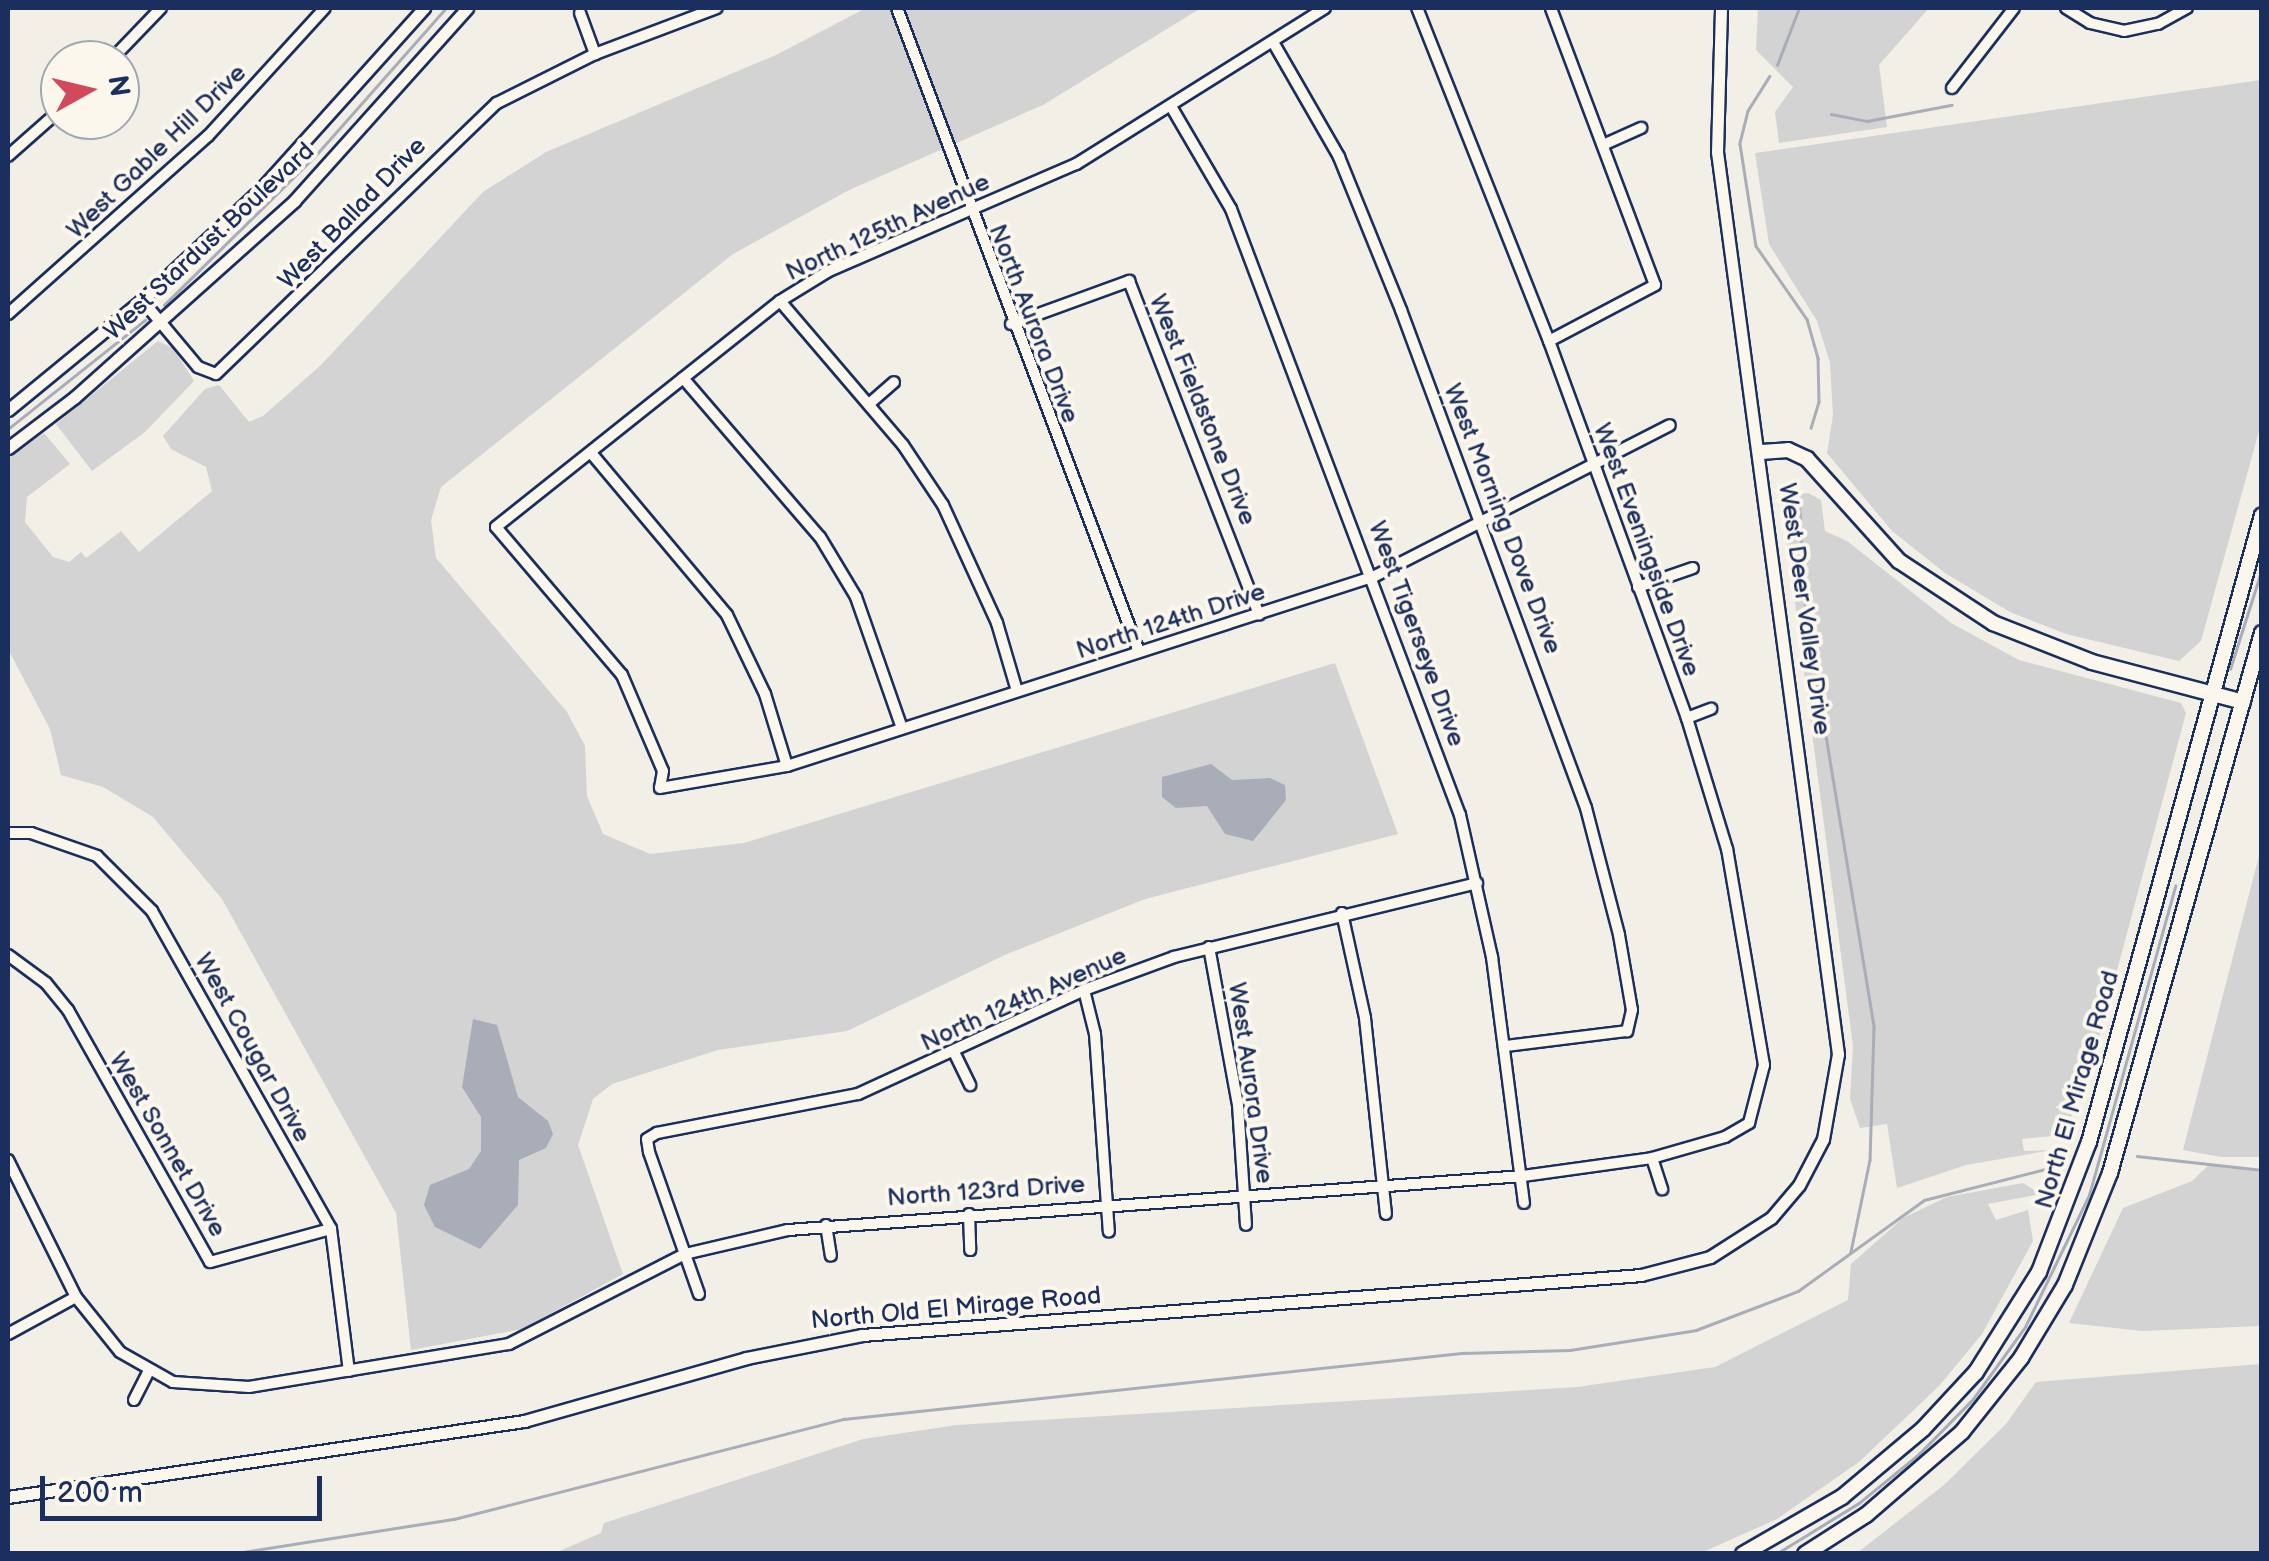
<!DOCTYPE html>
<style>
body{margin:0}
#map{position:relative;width:2269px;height:1561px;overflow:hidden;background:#f2efe6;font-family:"Balsamiq Sans",sans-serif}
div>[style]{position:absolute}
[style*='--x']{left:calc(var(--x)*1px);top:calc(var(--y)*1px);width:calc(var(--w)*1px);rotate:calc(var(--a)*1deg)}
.green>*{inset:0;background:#d2d3d2}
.water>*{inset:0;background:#a9adb7}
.stream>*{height:2.5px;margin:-1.25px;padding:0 1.25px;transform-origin:1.25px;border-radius:1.25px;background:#a9adb7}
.roads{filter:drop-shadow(2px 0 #1b2f5e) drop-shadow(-2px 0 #1b2f5e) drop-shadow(0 2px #1b2f5e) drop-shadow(0 -2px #1b2f5e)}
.minor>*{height:10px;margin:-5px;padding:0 5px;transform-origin:5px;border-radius:5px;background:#fbf7ec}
.tertiary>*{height:11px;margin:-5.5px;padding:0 5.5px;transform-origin:5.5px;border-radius:5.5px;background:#fbf7ec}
.secondary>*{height:14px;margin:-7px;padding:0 7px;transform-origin:7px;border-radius:7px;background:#fbf7ec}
span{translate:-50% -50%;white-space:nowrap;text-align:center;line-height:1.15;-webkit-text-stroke:8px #fbf7ec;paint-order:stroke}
.street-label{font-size:25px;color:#1b2f5e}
.frame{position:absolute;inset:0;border:10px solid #1b2f5e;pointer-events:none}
.north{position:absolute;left:40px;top:40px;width:100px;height:100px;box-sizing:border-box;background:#fbf7ec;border:2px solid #a1a7b3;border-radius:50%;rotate:82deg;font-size:28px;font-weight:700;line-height:40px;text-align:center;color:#1b2f5e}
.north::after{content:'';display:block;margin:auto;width:35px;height:45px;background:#d1495b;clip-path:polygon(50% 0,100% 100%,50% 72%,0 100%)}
.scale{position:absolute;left:40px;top:1476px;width:282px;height:45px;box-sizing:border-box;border:5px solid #1b2f5e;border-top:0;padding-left:12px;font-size:30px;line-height:35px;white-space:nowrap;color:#1b2f5e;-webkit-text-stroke:8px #fbf7ec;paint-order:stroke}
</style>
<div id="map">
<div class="green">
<div style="clip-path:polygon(866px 8px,1201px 8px,1043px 105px,849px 190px,733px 254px,441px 487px,431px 520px,436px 558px,567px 712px,585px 746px,587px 796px,603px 834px,650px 854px,744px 843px,1335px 663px,1398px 834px,1145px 899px,1007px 954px,847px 1031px,718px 1050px,612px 1084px,593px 1099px,578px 1145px,623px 1274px,522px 1329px,411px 1350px,396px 1213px,222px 899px,153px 817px,103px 787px,61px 775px,50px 729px,8px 649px,8px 458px,44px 433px,70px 464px,27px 497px,25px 522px,53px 557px,69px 562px,81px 552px,86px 558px,121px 531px,139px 552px,212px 491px,206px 467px,171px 449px,163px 436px,205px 389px,219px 385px,249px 422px,263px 416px,321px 365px,483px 192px,546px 152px,776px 55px)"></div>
<div style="clip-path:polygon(1758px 8px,1929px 8px,1879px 65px,1887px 127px,1779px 143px,1775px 112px,1793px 87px,1756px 50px)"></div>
<div style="clip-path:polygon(2261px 80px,2261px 424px,2201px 641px,2179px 661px,2066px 634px,2010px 612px,1945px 573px,1892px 531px,1827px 453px,1833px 415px,1830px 363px,1817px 321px,1769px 244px,1755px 153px)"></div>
<div style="clip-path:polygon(158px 341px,173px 348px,194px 381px,145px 432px,92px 471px,56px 424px)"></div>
<div style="clip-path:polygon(1808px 493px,1821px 500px,1825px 531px,1847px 541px,1951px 623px,2019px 660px,2181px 703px,2186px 713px,2085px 1090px,2070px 1119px,2052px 1136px,2022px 1139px,2024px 1151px,2052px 1150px,1966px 1165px,1897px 1188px,1887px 1124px,1860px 1128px,1850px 1099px,1853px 1046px,1783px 511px,1788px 496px)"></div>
<div style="clip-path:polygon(2261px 848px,2261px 1157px,2221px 1157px,2183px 1150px)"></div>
<div style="clip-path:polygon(2210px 1164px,2261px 1172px,2261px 1326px,2142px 1331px,2069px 1323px,2123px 1208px,2192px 1181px)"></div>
<div style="clip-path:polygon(2023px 1183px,2040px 1194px,1988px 1204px,1996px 1220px,2028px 1210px,2033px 1241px,1982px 1334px,1939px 1386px,1859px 1462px,1777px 1519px,1701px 1553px,555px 1553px,601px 1533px,604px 1523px,863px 1439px,957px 1425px,1577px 1387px,1715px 1367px,1848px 1300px,1851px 1264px,1903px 1218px,1947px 1197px)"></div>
<div style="clip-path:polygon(2261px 1364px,2261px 1553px,1857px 1553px,1944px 1485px,2006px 1424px,2036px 1382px)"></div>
</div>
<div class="water">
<div style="clip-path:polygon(1211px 764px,1232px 780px,1270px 778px,1285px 785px,1286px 800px,1253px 841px,1225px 834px,1207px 806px,1176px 808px,1162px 797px,1162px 777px)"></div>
<div style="clip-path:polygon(473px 1019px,497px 1025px,518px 1097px,548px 1121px,553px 1134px,546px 1148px,519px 1160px,518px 1205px,480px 1249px,435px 1227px,424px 1205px,430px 1185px,469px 1169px,481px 1151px,481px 1117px,462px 1087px)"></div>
</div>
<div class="stream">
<div style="--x:1777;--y:65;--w:61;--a:-68.9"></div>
<div style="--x:1770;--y:76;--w:41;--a:122.2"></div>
<div style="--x:1748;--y:111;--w:34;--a:104"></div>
<div style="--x:1740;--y:144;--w:103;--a:81.1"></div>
<div style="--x:1756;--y:246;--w:89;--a:55.1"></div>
<div style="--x:1807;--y:319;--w:41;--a:74.2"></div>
<div style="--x:1818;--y:358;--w:44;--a:88.7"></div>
<div style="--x:1819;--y:402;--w:27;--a:107"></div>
<div style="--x:1831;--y:114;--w:37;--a:11"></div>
<div style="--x:1867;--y:121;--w:86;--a:-10.8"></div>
<div style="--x:164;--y:305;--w:212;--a:-44.6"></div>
<div style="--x:315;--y:156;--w:198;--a:-48.5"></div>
<div style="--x:8;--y:429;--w:175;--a:-38.5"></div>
<div style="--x:1799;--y:496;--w:119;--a:86.6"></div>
<div style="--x:1806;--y:615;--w:418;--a:80.6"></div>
<div style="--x:1874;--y:1027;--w:133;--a:91.7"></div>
<div style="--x:1870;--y:1160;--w:94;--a:101.7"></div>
<div style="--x:2230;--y:669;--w:105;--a:-72.3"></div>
<div style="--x:2137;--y:1156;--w:126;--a:6.4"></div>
<div style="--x:230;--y:1554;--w:227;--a:-8.9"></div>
<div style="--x:454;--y:1519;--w:403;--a:-14.4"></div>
<div style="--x:844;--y:1419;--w:623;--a:-6.09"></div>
<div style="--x:1463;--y:1353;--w:107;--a:-1.6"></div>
<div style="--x:1570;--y:1350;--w:128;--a:-9"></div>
<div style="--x:1696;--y:1330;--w:109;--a:-20.9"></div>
<div style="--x:1798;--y:1291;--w:155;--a:-35.8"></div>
<div style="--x:1924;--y:1200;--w:141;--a:-14.3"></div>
<div style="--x:1776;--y:1554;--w:97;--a:-31.6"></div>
<div style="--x:1859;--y:1503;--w:77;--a:-39.2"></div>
<div style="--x:1919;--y:1454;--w:77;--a:-45.5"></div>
<div style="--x:1973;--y:1399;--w:89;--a:-54.2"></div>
<div style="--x:2025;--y:1327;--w:147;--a:-64.1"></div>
<div style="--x:2089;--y:1195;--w:321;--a:-74.4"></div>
</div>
<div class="roads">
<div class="minor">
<div style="--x:897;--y:8;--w:688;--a:69.4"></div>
<div style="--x:1325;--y:8;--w:294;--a:147.9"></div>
<div style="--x:1076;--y:164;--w:271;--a:156.6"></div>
<div style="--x:827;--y:272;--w:55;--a:148.3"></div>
<div style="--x:780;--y:301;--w:363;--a:141.5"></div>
<div style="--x:496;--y:527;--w:194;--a:49.6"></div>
<div style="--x:622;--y:675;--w:104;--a:66.9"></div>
<div style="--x:663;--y:771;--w:17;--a:100"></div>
<div style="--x:660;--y:788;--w:129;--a:-9.8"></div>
<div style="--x:787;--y:766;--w:618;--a:-17.91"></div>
<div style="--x:1375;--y:576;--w:331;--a:-27.1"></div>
<div style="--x:2066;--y:8;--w:28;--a:32"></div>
<div style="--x:2090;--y:23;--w:35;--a:13"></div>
<div style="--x:2124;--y:31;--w:35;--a:-12"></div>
<div style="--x:2158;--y:24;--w:33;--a:-29"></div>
<div style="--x:580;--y:13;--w:44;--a:69.9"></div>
<div style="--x:1273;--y:42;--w:133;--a:60.1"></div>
<div style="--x:1339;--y:157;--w:165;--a:67.9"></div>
<div style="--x:1401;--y:310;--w:531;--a:69.62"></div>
<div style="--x:1586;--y:808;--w:131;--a:75.4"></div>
<div style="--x:1619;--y:935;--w:76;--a:80.2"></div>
<div style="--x:1632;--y:1010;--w:22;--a:103"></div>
<div style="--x:1627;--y:1031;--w:121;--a:172.9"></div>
<div style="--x:111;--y:60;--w:72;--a:-46.1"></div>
<div style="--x:1952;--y:88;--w:101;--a:-52.2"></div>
<div style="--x:1172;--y:108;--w:117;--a:59.7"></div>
<div style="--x:1231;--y:209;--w:648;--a:69.3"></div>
<div style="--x:1460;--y:815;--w:146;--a:77.3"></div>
<div style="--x:1492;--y:957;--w:248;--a:82.6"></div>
<div style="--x:1603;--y:145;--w:42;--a:-24.1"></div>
<div style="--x:8;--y:156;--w:69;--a:-41.5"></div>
<div style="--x:142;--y:300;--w:87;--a:50.1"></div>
<div style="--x:198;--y:367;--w:19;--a:21"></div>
<div style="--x:216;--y:374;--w:390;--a:-44"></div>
<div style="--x:497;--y:103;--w:110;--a:-26.6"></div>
<div style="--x:595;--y:54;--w:130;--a:-20.7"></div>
<div style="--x:780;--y:301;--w:189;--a:49.5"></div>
<div style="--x:903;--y:445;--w:72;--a:56.3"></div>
<div style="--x:943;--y:505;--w:130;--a:65.4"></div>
<div style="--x:997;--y:623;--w:71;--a:73.6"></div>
<div style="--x:8;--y:314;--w:268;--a:-41.7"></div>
<div style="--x:208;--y:136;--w:173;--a:-47.6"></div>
<div style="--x:1011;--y:324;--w:126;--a:-20"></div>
<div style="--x:1129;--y:281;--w:358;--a:68.7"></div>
<div style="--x:1549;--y:341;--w:120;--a:-27.8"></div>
<div style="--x:1655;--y:285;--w:296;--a:-110.6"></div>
<div style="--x:683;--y:378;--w:210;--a:49.3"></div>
<div style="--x:820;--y:537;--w:70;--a:59"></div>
<div style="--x:856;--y:597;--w:139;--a:70.7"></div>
<div style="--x:869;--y:404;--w:33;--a:-41"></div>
<div style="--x:592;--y:454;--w:210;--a:50"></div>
<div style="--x:727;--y:615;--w:88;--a:64.3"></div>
<div style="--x:765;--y:694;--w:75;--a:73"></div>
<div style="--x:1638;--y:587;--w:58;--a:-19.1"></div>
<div style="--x:1687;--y:718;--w:26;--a:-21"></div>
<div style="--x:8;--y:833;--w:23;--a:0"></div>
<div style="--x:31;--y:833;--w:70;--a:19.2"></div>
<div style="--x:97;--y:856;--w:78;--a:45"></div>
<div style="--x:152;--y:911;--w:365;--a:60.6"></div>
<div style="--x:331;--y:1229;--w:143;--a:82.8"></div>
<div style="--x:1342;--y:913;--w:107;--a:77.6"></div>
<div style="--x:1365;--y:1018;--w:197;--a:83.9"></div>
<div style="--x:1209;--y:947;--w:161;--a:79.6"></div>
<div style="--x:1238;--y:1105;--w:120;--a:86.2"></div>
<div style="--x:8;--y:955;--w:47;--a:36.4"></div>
<div style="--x:46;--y:983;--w:35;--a:51"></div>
<div style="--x:68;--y:1010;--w:289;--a:60.6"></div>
<div style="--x:210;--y:1262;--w:125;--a:-15.3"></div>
<div style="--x:1084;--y:990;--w:45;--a:76"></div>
<div style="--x:1095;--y:1034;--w:198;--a:86"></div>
<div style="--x:954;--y:1052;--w:37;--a:64"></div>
<div style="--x:1652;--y:1158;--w:33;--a:72"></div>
<div style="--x:8;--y:1160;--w:153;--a:63.6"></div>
<div style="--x:76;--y:1297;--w:70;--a:51.3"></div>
<div style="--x:120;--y:1352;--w:61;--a:29.5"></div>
<div style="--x:173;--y:1382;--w:76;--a:3.8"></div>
<div style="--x:249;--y:1387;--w:264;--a:-9.4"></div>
<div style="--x:509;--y:1344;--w:198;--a:-27.1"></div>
<div style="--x:685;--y:1254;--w:106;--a:-13.1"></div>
<div style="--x:788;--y:1230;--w:737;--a:-4.2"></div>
<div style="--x:1523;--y:1176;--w:130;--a:-7.9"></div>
<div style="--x:1652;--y:1158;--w:76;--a:-16"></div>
<div style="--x:1725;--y:1137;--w:28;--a:-30"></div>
<div style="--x:1749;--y:1123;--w:60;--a:-75.5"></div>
<div style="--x:1764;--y:1065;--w:219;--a:-99.7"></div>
<div style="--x:1727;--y:849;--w:137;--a:-107"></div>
<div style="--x:1687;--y:718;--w:401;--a:-110.1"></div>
<div style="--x:1549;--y:341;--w:358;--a:-111.6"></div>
<div style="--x:969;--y:1214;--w:36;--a:88"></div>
<div style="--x:826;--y:1225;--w:31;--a:81"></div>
<div style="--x:699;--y:1294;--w:151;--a:-109.4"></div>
<div style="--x:649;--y:1152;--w:13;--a:-99"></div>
<div style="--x:647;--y:1139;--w:12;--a:-31"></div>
<div style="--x:657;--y:1133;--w:205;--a:-11"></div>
<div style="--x:858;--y:1094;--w:249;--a:-24.7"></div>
<div style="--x:1084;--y:990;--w:96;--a:-20.1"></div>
<div style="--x:1174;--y:957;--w:312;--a:-13.7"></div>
<div style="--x:8;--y:1334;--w:77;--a:-28.6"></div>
<div style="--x:134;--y:1400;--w:31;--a:-63"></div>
</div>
<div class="tertiary">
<div style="--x:8;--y:410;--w:173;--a:-39.4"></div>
<div style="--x:142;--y:300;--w:163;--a:-43"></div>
<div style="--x:261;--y:189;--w:244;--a:-48"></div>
<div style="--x:8;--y:448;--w:84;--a:-37.3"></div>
<div style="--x:75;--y:397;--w:294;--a:-41.8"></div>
<div style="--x:294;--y:201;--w:259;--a:-48.1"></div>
<div style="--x:8;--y:1497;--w:522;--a:-8.38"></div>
<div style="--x:524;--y:1421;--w:231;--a:-15.8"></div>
<div style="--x:746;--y:1358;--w:118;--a:-11.2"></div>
<div style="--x:862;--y:1335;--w:781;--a:-4.4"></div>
<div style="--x:1641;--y:1275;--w:71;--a:-14.6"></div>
<div style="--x:1710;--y:1257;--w:72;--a:-32.6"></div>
<div style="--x:1771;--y:1218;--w:43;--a:-49.7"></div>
<div style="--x:1799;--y:1185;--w:52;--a:-62.4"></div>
<div style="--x:1823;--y:1139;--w:86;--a:-80"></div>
<div style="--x:1838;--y:1054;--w:910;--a:-97.64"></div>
<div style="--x:1717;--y:152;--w:144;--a:-88.4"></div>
</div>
<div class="secondary">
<div style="--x:1761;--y:452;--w:27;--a:-4"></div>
<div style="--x:1788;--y:450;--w:21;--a:25"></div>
<div style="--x:1807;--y:459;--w:137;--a:48"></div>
<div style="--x:1899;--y:561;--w:113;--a:33.4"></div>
<div style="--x:1993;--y:623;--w:106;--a:21.5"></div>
<div style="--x:2092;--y:662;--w:156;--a:14.8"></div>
<div style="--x:1743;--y:1554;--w:114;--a:-29.9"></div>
<div style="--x:1842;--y:1497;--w:106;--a:-40"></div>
<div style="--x:1923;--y:1429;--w:78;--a:-47.1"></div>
<div style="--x:1976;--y:1372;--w:118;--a:-57.8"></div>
<div style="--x:2039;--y:1272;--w:139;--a:-69"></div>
<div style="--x:2089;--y:1142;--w:650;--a:-74.57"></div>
<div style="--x:1805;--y:1554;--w:72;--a:-32.6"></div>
<div style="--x:1866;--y:1515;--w:127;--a:-40.8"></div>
<div style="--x:1962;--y:1432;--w:95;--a:-51.4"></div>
<div style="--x:2021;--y:1358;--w:85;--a:-58.9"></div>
<div style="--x:2065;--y:1285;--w:121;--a:-68.1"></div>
<div style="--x:2110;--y:1173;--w:561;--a:-74.28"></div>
</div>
</div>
<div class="street-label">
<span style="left:157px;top:152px;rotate:-44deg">West Gable Hill Drive</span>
<span style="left:353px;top:214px;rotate:-46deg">West Ballad Drive</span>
<span style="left:888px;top:228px;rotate:-25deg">North 125th Avenue</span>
<span style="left:210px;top:242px;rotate:-43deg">West Stardust Boulevard</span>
<span style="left:1033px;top:324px;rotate:69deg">North Aurora Drive</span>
<span style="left:1202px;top:410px;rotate:68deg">West Fieldstone Drive</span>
<span style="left:1502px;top:519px;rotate:69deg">West Morning Dove Drive</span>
<span style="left:1646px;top:550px;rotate:70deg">West Eveningside Drive</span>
<span style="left:1804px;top:609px;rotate:82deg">West Deer Valley Drive</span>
<span style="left:1171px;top:622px;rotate:-18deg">North 124th Drive</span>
<span style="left:1416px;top:634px;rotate:70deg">West Tigerseye Drive</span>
<span style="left:1024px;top:1000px;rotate:-24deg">North 124th Avenue</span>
<span style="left:252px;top:1048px;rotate:61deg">West Cougar Drive</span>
<span style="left:1250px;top:1083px;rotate:82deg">West Aurora Drive</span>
<span style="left:2078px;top:1090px;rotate:-74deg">North El Mirage Road</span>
<span style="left:167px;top:1145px;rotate:60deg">West Sonnet Drive</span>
<span style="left:986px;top:1192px;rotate:-4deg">North 123rd Drive</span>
<span style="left:956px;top:1309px;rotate:-5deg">North Old El Mirage Road</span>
</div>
<div class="frame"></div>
<div class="north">N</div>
<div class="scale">200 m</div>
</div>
